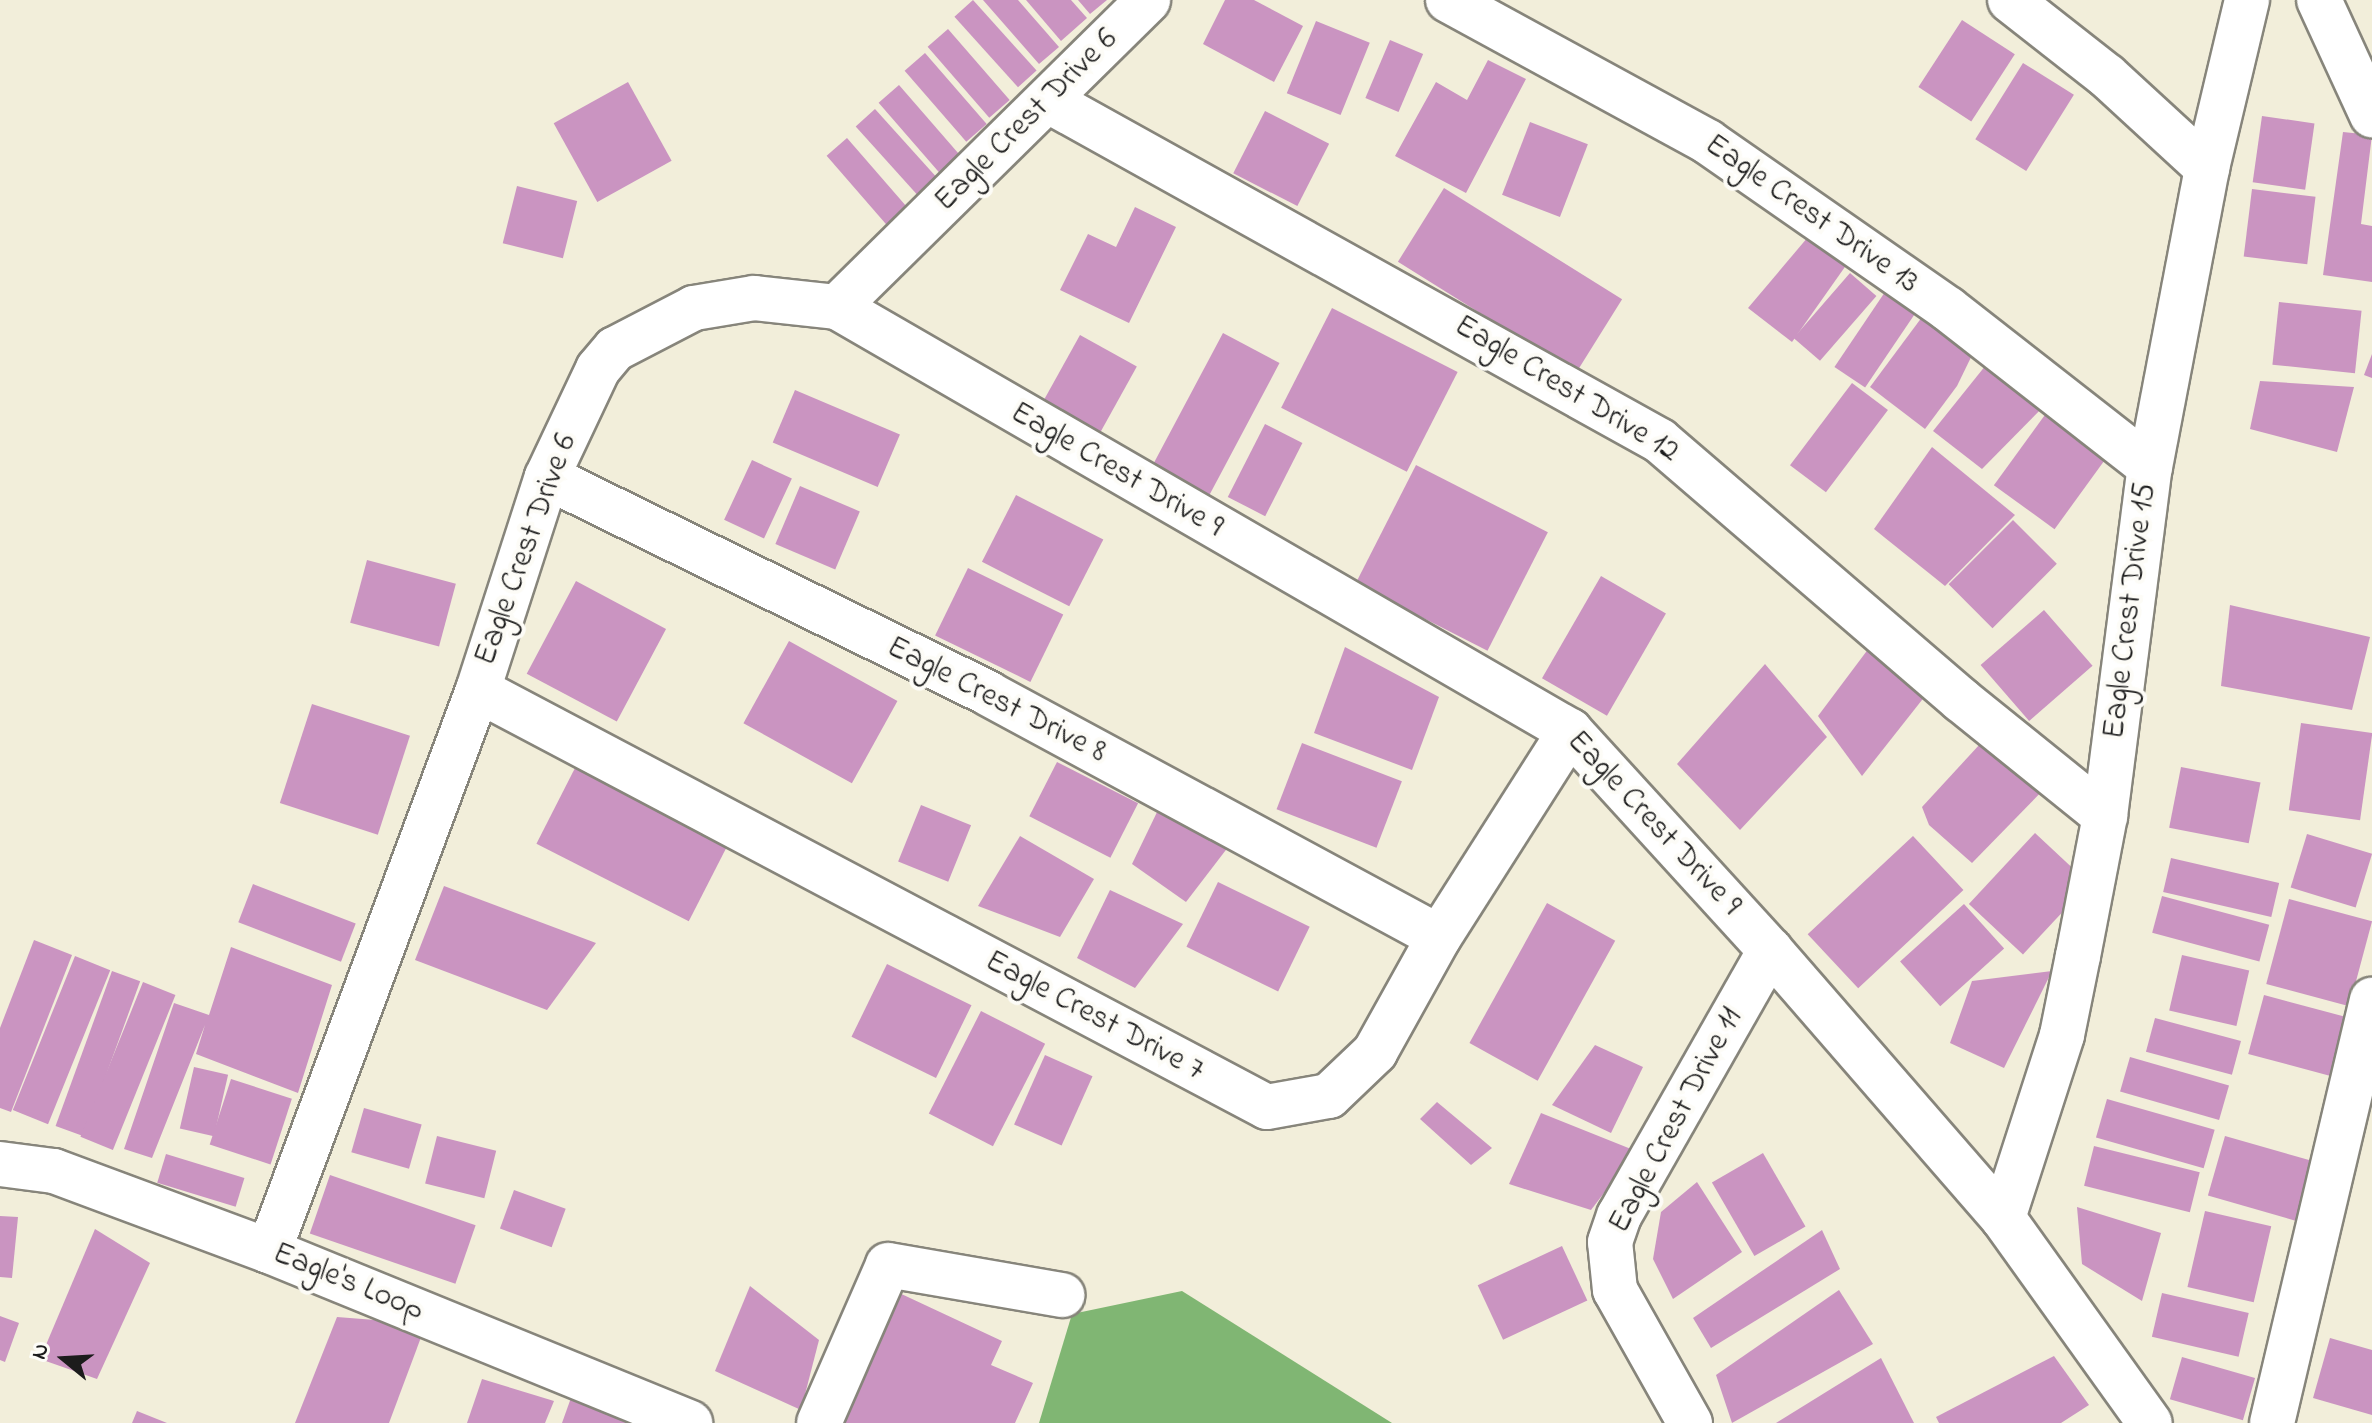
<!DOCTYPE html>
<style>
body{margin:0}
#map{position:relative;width:2372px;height:1423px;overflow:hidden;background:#f2eeda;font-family:"Indie Flower",sans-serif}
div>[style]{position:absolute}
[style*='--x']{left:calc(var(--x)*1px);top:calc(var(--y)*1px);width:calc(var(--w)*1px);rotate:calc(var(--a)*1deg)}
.forest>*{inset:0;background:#80b673}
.building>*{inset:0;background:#ca94c1;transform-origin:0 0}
.roads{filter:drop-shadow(2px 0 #87857b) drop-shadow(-2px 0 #87857b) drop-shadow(0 2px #87857b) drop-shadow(0 -2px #87857b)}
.minor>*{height:44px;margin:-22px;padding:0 22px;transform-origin:22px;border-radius:22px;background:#fff}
span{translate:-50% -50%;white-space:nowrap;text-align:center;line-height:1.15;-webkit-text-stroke:8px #fdfcf7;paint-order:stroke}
.street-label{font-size:32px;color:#1c1c1c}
.north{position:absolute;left:24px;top:1319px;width:80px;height:80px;-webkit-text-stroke:6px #fdfcf7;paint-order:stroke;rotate:288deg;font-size:22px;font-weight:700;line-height:32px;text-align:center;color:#1c1c1c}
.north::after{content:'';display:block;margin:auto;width:28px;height:36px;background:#1c1c1c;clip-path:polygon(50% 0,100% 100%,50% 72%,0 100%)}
</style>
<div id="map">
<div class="forest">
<div style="clip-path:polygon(1182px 1291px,1392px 1423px,1039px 1423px,1072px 1314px)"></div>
</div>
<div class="building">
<div style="left:973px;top:0;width:95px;height:25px;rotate:48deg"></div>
<div style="clip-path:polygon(983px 0,1018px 0,1059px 47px,1039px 64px)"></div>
<div style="clip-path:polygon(1026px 0,1071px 0,1087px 18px,1061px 41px)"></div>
<div style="clip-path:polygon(1078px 0,1107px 0,1090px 14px)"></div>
<div style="clip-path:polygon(1225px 0,1254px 0,1303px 26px,1274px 82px,1203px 44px)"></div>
<div style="left:1962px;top:20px;width:63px;height:80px;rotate:33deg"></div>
<div style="left:1316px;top:21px;width:58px;height:78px;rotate:22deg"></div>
<div style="left:948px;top:29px;width:94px;height:27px;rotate:49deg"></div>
<div style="left:1390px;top:40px;width:36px;height:63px;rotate:23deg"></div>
<div style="left:925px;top:53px;width:94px;height:27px;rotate:49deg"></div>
<div style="clip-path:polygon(1488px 60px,1526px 79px,1466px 193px,1395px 156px,1436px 82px,1467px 100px)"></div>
<div style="left:2023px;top:63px;width:60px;height:90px;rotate:32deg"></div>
<div style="left:628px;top:82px;width:90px;height:85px;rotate:61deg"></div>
<div style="left:899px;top:85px;width:94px;height:27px;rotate:49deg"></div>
<div style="left:875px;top:109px;width:94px;height:26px;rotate:48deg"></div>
<div style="left:1265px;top:111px;width:72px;height:70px;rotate:27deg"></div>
<div style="left:2262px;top:116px;width:53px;height:67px;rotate:8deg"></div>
<div style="left:1530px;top:122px;width:62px;height:78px;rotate:21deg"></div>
<div style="clip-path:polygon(2343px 132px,2372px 135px,2361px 224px,2372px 226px,2372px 282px,2323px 275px)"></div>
<div style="left:847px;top:138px;width:94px;height:27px;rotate:49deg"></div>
<div style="left:517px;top:186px;width:62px;height:59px;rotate:14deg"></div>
<div style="left:1444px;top:188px;width:210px;height:87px;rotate:32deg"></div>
<div style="left:2252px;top:189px;width:64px;height:68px;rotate:7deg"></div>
<div style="clip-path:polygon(1135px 207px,1176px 227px,1129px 323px,1060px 290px,1088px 234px,1116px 247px)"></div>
<div style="clip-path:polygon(1808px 237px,1847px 264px,1792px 342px,1748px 308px)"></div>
<div style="left:1850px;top:273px;width:35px;height:86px;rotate:41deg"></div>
<div style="left:1887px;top:289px;width:37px;height:94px;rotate:34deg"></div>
<div style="left:2279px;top:302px;width:83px;height:63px;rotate:6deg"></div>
<div style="left:1332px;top:308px;width:141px;height:112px;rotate:27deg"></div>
<div style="clip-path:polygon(1928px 309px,1976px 347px,1957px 386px,1925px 429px,1870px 387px)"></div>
<div style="left:1223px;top:333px;width:64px;height:153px;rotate:28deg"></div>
<div style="left:1080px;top:335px;width:65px;height:77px;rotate:29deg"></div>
<div style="clip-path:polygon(2372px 354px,2372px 378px,2364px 375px)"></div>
<div style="clip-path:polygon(1994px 355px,2048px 402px,1982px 469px,1933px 431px)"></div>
<div style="clip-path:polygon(2260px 381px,2354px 387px,2337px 452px,2250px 429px)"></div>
<div style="left:1852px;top:383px;width:45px;height:103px;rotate:37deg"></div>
<div style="left:795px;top:390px;width:114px;height:57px;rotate:23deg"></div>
<div style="left:2055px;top:401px;width:75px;height:104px;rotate:36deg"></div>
<div style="left:1265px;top:424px;width:42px;height:82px;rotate:27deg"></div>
<div style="clip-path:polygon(1932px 447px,2015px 515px,1945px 586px,1874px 529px)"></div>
<div style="left:752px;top:460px;width:44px;height:66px;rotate:25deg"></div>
<div style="left:1416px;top:465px;width:148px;height:133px;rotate:27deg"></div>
<div style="left:800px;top:486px;width:65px;height:63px;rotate:23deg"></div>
<div style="left:1016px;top:495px;width:98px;height:75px;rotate:27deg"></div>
<div style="left:2013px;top:520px;width:62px;height:91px;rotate:45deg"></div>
<div style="left:367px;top:560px;width:92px;height:65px;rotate:15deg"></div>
<div style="left:968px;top:568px;width:106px;height:75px;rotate:26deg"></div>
<div style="left:1601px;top:576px;width:75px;height:118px;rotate:30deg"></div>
<div style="left:576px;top:581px;width:102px;height:105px;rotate:28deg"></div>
<div style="clip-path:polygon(2230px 605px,2370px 637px,2352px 710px,2221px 686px)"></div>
<div style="left:2044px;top:610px;width:74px;height:84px;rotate:49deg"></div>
<div style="left:789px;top:641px;width:124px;height:94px;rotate:29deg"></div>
<div style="clip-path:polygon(1872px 644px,1933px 686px,1862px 776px,1818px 716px)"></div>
<div style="clip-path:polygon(1345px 647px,1439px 697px,1412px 770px,1314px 733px)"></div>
<div style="clip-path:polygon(1765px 664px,1827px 737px,1740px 830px,1677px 764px)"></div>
<div style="left:312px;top:704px;width:103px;height:104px;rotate:18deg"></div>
<div style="left:2301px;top:723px;width:72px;height:88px;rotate:8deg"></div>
<div style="clip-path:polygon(1992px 731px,2049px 784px,1972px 863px,1929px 825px,1922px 807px)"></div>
<div style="left:1302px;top:743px;width:107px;height:71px;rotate:21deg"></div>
<div style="left:1057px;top:762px;width:91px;height:61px;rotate:27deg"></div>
<div style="left:2181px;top:767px;width:81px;height:62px;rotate:11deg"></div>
<div style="left:575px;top:768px;width:171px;height:85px;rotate:27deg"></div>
<div style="left:921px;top:805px;width:54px;height:61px;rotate:22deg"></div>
<div style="clip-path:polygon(1159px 808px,1232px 842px,1186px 902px,1132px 864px)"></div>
<div style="left:2035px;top:833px;width:74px;height:97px;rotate:43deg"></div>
<div style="left:2307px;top:834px;width:68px;height:56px;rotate:17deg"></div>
<div style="clip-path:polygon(1020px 836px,1094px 879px,1060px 937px,978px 906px)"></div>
<div style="left:1913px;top:836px;width:74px;height:144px;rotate:47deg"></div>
<div style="left:2171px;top:858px;width:111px;height:35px;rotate:13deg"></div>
<div style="left:1218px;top:882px;width:102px;height:72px;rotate:26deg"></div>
<div style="left:253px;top:884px;width:110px;height:41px;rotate:21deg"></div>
<div style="clip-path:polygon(444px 886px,596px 943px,547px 1010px,415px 960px)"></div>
<div style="clip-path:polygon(1110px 890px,1183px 924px,1135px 988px,1077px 958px)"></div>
<div style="left:2162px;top:896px;width:111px;height:38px;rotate:15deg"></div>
<div style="left:2289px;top:899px;width:86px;height:88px;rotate:15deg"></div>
<div style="left:1547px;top:903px;width:78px;height:160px;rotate:29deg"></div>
<div style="left:1964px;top:904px;width:60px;height:86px;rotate:48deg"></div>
<div style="clip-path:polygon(34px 940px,72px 955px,11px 1112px,0 1108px,0 1028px)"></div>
<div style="clip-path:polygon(231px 947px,332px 985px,298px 1093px,196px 1054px,205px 1025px,152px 1158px,124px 1149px,174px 1003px,209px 1015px)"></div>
<div style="left:2182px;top:955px;width:69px;height:57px;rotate:13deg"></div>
<div style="left:75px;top:956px;width:38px;height:166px;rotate:22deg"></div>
<div style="left:887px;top:964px;width:94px;height:81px;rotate:26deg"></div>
<div style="left:112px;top:971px;width:30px;height:165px;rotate:20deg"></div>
<div style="clip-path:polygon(2052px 971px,2004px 1068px,1950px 1043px,1972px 981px)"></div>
<div style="left:143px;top:982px;width:35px;height:167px;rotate:22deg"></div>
<div style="left:2264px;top:995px;width:90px;height:61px;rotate:15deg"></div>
<div style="left:981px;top:1011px;width:72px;height:115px;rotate:27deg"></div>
<div style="left:2155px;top:1018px;width:89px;height:35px;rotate:15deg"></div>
<div style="clip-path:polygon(1595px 1045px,1643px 1067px,1611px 1133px,1552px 1105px)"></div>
<div style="left:1045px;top:1055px;width:52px;height:76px;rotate:24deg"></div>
<div style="left:2130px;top:1057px;width:103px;height:36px;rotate:16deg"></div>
<div style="left:194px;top:1067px;width:35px;height:63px;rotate:13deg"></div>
<div style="left:231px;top:1079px;width:64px;height:69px;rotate:18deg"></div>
<div style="left:2107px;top:1099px;width:112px;height:40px;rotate:16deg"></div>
<div style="clip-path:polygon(1437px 1102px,1492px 1148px,1471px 1165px,1420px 1119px)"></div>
<div style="left:364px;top:1108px;width:60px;height:46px;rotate:16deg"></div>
<div style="clip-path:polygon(1541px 1113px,1636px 1151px,1591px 1210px,1509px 1184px)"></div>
<div style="left:437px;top:1136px;width:61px;height:49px;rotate:14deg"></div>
<div style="left:2225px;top:1136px;width:92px;height:62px;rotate:16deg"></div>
<div style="left:2094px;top:1146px;width:109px;height:41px;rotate:14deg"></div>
<div style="left:1763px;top:1153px;width:85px;height:59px;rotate:60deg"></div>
<div style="left:166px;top:1154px;width:82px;height:30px;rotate:17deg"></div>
<div style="left:330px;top:1175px;width:154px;height:62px;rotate:19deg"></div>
<div style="clip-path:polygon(1697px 1182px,1742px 1252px,1673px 1299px,1653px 1259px,1661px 1212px)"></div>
<div style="left:514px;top:1190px;width:55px;height:41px;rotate:20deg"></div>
<div style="clip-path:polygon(2077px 1207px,2161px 1233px,2142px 1301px,2082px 1264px)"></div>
<div style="left:2205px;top:1211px;width:68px;height:78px;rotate:13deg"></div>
<div style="clip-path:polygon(0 1216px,18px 1217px,12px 1278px,0 1277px)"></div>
<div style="clip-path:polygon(95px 1229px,150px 1263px,97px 1379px,40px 1359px)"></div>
<div style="clip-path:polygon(1822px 1230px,1840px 1269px,1711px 1348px,1693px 1318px)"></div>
<div style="left:1562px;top:1246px;width:60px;height:93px;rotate:65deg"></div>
<div style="clip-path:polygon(750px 1286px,819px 1340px,801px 1410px,715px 1371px)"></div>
<div style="clip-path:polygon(1839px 1290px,1873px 1344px,1732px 1423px,1716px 1375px)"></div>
<div style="clip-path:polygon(895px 1291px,1002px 1341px,991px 1365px,1033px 1383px,1015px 1423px,834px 1423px)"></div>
<div style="left:2162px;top:1293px;width:89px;height:45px;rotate:13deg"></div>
<div style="clip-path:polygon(0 1316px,19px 1323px,5px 1362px,0 1360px)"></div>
<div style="clip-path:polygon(337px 1317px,426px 1324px,389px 1423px,295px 1423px)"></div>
<div style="clip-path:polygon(2330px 1338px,2372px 1350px,2372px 1415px,2313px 1398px)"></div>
<div style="clip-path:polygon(2054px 1356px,2089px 1405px,2061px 1423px,1939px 1423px,1936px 1417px)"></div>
<div style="left:2182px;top:1357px;width:76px;height:44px;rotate:16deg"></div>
<div style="clip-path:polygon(1881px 1358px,1914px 1423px,1776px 1423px)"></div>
<div style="clip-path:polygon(482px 1379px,554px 1401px,545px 1423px,467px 1423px)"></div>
<div style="clip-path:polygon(572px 1395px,630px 1418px,628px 1423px,562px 1423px)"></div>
<div style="clip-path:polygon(137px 1411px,167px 1423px,132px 1423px)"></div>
</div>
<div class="roads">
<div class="minor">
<div style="--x:1448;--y:0;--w:296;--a:28.6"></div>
<div style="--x:1708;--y:142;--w:292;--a:34.8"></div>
<div style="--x:1948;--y:309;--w:256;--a:38"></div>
<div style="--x:2010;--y:0;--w:123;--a:38.1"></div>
<div style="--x:2107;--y:76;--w:136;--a:42.6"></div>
<div style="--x:2319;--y:0;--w:127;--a:65.3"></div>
<div style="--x:1049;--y:101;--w:699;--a:29.09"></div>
<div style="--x:1660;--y:441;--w:397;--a:40.7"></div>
<div style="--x:1961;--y:700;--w:185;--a:38.9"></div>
<div style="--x:837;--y:307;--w:847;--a:30.05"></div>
<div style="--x:1570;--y:731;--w:297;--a:47.6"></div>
<div style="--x:1770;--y:950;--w:355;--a:49"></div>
<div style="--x:2003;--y:1218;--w:252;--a:54.4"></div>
<div style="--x:547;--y:477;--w:492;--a:26.1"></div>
<div style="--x:989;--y:694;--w:511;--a:28.37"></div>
<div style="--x:478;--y:690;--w:892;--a:27.86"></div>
<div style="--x:1267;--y:1107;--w:63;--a:-10.1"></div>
<div style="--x:1329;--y:1096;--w:64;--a:-43.7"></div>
<div style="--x:1375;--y:1052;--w:132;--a:-60.9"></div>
<div style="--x:1439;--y:937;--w:244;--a:-57.5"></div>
<div style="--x:0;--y:1164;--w:54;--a:7.4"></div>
<div style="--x:54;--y:1171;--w:229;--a:20.4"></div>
<div style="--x:269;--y:1251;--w:455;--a:22.2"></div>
<div style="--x:2003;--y:1218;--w:192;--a:-72.1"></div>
<div style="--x:2062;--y:1035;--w:81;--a:-78.6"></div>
<div style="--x:2078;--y:956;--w:143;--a:-79.1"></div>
<div style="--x:2105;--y:816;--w:352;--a:-82.7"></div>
<div style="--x:2150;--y:467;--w:304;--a:-79.2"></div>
<div style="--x:2207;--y:168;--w:173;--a:-76.6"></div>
<div style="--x:269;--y:1251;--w:599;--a:-69.57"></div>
<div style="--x:478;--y:690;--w:224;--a:-72.1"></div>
<div style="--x:547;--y:477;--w:119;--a:-64.7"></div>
<div style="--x:598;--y:369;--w:26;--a:-50"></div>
<div style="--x:615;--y:349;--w:89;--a:-27.4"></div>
<div style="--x:694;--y:308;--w:61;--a:-9.5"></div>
<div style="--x:754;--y:298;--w:83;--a:6.2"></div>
<div style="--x:837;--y:307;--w:437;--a:-44.6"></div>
<div style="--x:819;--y:1423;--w:172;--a:-66.4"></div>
<div style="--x:888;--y:1265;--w:177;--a:9.8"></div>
<div style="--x:1690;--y:1423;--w:153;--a:-119.4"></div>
<div style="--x:1615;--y:1290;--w:48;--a:-95.9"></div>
<div style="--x:1610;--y:1242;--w:28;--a:-71"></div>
<div style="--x:1619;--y:1216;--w:306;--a:-60.4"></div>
<div style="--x:2272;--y:1423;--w:435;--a:-76.7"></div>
</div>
</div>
<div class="street-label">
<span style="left:1027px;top:121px;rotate:-45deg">Eagle Crest Drive 6</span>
<span style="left:1811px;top:215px;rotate:35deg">Eagle Crest Drive 13</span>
<span style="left:1566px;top:390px;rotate:31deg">Eagle Crest Drive 12</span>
<span style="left:1116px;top:471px;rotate:30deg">Eagle Crest Drive 9</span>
<span style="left:527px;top:550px;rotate:-70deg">Eagle Crest Drive 6</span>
<span style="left:2131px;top:611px;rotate:-83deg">Eagle Crest Drive 15</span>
<span style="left:996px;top:701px;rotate:27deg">Eagle Crest Drive 8</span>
<span style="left:1653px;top:824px;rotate:47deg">Eagle Crest Drive 9</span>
<span style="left:1094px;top:1017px;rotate:28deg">Eagle Crest Drive 7</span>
<span style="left:1677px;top:1121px;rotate:-62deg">Eagle Crest Drive 11</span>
<span style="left:348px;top:1283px;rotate:22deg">Eagle's Loop</span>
</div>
<div class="north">N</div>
</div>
